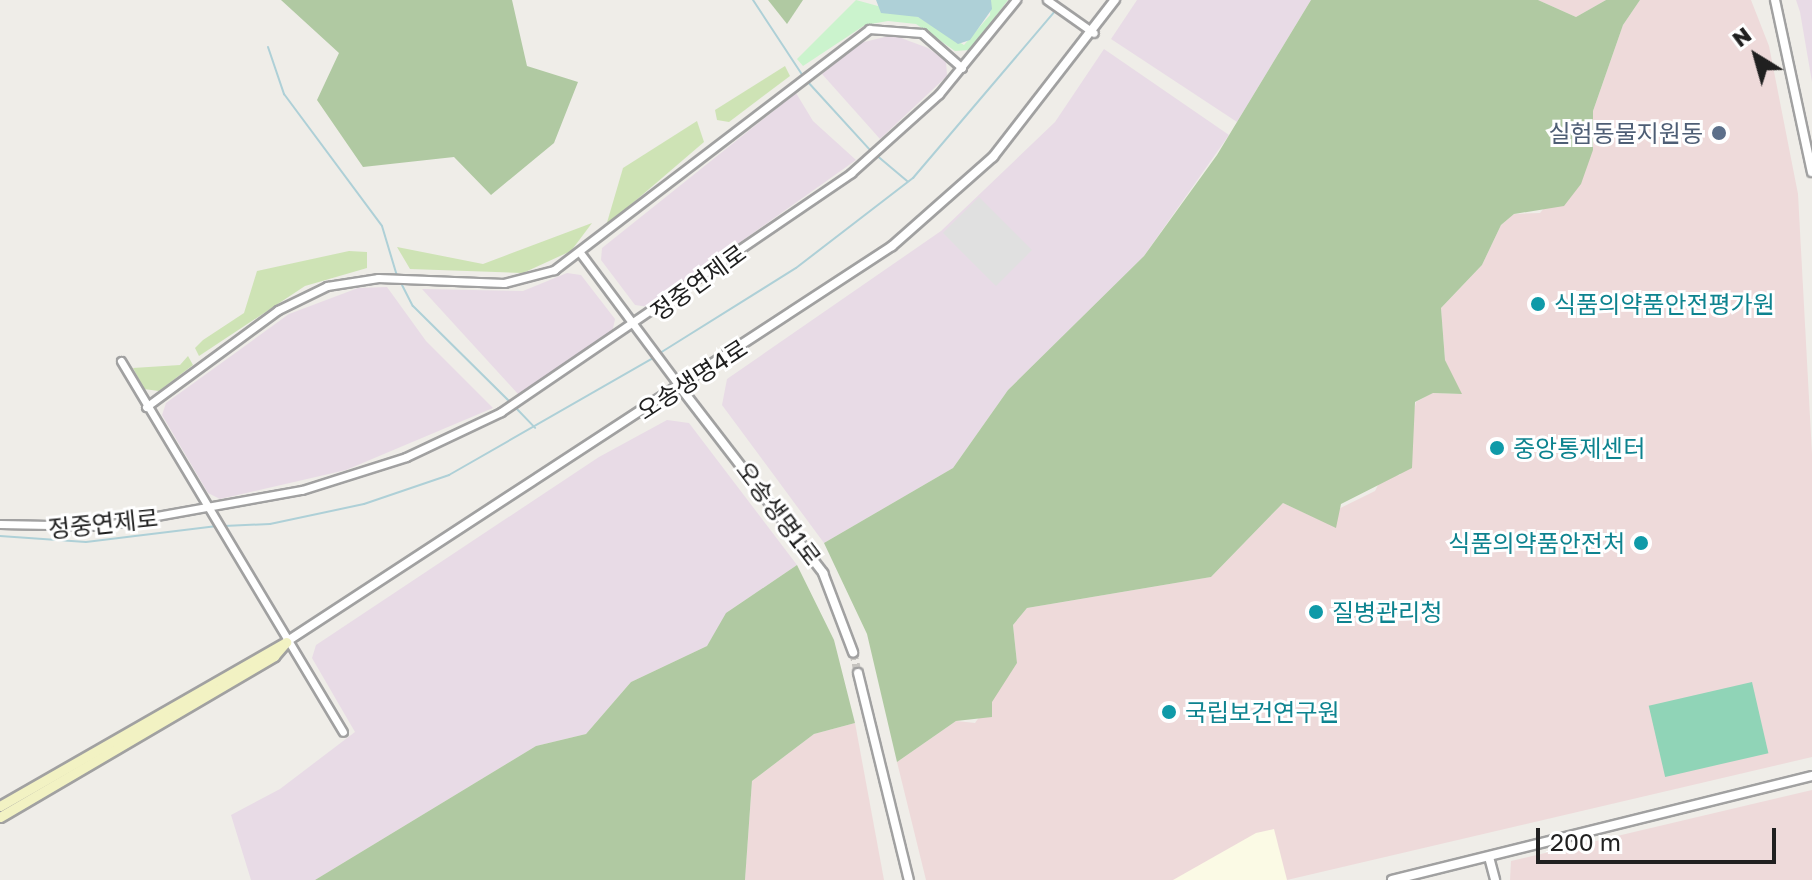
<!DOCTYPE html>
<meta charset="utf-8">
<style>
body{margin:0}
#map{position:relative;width:1812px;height:880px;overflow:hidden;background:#efede8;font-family:"Golos Text","Noto Sans KR",sans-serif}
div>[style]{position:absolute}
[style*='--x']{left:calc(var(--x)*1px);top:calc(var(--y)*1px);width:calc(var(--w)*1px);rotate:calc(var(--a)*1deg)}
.commercial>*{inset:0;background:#eedada}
.industrial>*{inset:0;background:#e8dbe6}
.education>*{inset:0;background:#fbfae5}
.grass>*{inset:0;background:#cee3b5}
.forest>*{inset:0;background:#b0c9a2}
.park>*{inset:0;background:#cbf3cd}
.pitch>*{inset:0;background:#90d4b7;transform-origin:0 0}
.parking>*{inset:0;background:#e0e0e0;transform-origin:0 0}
.water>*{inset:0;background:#aed0d7}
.stream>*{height:2px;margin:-1px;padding:0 1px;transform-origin:1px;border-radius:1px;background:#aed0d7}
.tertiary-tunnel>*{height:8px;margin-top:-4px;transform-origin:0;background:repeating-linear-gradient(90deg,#c6c4c0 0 8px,transparent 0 12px)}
.roads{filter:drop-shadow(2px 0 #a1a1a1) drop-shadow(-2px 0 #a1a1a1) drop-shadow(0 2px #a1a1a1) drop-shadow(0 -2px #a1a1a1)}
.minor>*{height:7px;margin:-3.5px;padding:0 3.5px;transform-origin:3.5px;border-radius:3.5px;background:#fff}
.tertiary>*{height:8px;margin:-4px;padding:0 4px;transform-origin:4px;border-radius:4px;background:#fff}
.secondary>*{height:9px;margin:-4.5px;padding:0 4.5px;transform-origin:4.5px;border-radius:4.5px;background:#f2f2c3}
.dots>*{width:22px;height:22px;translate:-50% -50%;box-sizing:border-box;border:4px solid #fff;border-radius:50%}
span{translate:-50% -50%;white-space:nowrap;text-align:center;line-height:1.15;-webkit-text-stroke:6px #fff;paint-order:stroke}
.service-label{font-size:24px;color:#4e5e75}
.right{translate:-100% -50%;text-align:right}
.street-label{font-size:24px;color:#202020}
.culture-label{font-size:24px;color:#0d838f}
.left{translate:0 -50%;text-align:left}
.north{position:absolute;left:1716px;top:16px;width:80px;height:80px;-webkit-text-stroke:6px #fff;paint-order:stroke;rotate:323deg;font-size:22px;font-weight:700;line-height:32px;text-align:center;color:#202020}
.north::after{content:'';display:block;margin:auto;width:28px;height:36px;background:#202020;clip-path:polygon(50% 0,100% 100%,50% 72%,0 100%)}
.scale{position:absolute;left:1536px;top:828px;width:240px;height:36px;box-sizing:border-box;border:4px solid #202020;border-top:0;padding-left:10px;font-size:24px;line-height:28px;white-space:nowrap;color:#202020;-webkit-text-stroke:6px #fff;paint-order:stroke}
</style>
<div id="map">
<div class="commercial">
<div style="clip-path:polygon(1538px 0,1606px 0,1576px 17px)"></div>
<div style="clip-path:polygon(1640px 0,1751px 0,1769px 46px,1798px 194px,1812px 454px,1812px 757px,1287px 880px,926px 880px,897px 762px,956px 721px,975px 723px,1017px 663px,1013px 625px,1027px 608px,1211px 577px,1283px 503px,1318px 519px,1375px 491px,1382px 477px,1400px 475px,1416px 402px,1432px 393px,1460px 394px,1445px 360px,1441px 308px,1482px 265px,1501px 225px,1514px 214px,1540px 213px,1593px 150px,1593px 111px,1623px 25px)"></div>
<div style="clip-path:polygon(855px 723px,884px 880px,745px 880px,752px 781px,814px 734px)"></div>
<div style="clip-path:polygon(1812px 790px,1812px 880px,1510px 880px,1511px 861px)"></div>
</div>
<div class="industrial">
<div style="clip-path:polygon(1137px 0,1311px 0,1237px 122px,1111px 39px)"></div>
<div style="clip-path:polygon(1796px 0,1812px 0,1812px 82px,1800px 12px)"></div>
<div style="clip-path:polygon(893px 35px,928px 48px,946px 61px,947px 76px,880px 139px,822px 74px,860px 43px)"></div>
<div style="clip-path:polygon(1104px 49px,1229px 135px,1144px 256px,1008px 390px,953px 468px,824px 543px,722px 405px,727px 379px,941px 231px,1055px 122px)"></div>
<div style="clip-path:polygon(796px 93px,813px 121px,856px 160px,649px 307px,635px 305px,601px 260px,602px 248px)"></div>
<div style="clip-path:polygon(567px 273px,581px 275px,615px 319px,612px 333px,518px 394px,422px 289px,523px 291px)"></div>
<div style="clip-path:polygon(387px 287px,426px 341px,493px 408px,346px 470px,220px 499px,208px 493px,162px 415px,166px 403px,289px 314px,358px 288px)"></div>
<div style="clip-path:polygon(667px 420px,689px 423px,797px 565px,729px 611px,707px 646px,631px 682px,586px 734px,536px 746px,315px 880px,251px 880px,231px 815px,280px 789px,355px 732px,312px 658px,316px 645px,599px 457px)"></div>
</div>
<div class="education">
<div style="clip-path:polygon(1274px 829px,1287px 880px,1173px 880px,1256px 833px)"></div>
</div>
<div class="grass">
<div style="clip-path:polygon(785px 66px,790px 76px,729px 122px,717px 120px,715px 110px)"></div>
<div style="clip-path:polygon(697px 121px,704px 142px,606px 226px,623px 168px)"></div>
<div style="clip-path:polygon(592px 223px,571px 251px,523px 273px,410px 269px,397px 247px,483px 264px)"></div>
<div style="clip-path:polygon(349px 251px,367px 252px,367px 268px,305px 286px,199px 356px,195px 348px,203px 340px,244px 313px,257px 271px)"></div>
<div style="clip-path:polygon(188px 356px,193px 365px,159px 391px,144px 389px,133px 368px,180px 365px)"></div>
</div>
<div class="forest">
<div style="clip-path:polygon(281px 0,512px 0,527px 66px,578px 82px,554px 143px,491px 195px,454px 157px,363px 167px,317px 100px,339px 53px)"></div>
<div style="clip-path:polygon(768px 0,803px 0,787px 24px)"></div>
<div style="clip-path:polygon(1311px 0,1538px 0,1576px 17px,1606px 0,1640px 0,1623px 25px,1593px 111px,1593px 150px,1581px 184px,1564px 206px,1514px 214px,1501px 225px,1482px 265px,1441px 308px,1445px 360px,1462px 394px,1433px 393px,1415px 402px,1412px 468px,1341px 504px,1336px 528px,1283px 503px,1211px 577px,1027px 608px,1013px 625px,1017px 663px,992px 702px,992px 717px,956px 721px,897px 762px,867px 634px,824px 543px,953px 468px,1008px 390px,1144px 256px,1217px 155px)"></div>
<div style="clip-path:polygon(797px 565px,834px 640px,855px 723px,814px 734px,752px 781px,745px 880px,315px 880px,536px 746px,586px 734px,631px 682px,707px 646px,726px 613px)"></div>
</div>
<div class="park">
<div style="clip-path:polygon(856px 0,918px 17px,964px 45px,990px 15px,991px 0,1008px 0,970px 50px,955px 51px,916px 24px,888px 21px,865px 25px,803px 66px,797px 59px)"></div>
</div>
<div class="pitch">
<div style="left:1752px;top:682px;width:73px;height:106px;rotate:77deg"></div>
</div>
<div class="parking">
<div style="left:979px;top:197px;width:75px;height:51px;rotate:45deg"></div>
</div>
<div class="water">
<div style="clip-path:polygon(876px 0,991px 0,992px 9px,970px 40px,958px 44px,918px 17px,881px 13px)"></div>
</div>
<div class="stream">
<div style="--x:753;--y:0;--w:91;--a:56.7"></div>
<div style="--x:268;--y:47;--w:50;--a:71.2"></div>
<div style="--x:284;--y:94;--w:164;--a:53.4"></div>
<div style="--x:382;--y:226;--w:52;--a:73.3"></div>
<div style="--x:807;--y:81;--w:93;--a:47.6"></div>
<div style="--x:875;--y:154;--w:42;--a:40.2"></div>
<div style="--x:400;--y:281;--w:28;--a:63"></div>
<div style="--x:413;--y:306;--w:138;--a:44.7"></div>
<div style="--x:660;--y:353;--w:160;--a:-32"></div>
<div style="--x:796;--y:268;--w:148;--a:-37.6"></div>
<div style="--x:913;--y:178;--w:221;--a:-49.6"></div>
<div style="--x:515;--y:407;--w:29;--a:46"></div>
<div style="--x:224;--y:526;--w:46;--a:-2.5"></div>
<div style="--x:270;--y:524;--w:96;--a:-12"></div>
<div style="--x:364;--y:504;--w:90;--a:-18.8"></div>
<div style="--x:449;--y:475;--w:237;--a:-29.8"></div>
<div style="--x:0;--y:536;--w:86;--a:4"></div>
<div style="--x:86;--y:542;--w:132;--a:-7"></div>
</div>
<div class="tertiary-tunnel">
<div style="--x:853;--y:652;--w:22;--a:77"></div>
</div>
<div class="roads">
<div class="minor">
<div style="--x:1047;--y:0;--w:57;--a:35.1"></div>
<div style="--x:581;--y:254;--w:166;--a:53.3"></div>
<div style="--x:121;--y:361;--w:432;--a:59.1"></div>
<div style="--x:146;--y:407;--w:164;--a:-36.3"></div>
<div style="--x:278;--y:310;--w:55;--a:-26.1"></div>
<div style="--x:327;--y:286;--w:52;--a:-8.9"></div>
<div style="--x:378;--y:278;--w:126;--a:2.3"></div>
<div style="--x:504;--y:283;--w:52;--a:-14.6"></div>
<div style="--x:554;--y:270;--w:397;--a:-37.4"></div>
<div style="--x:869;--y:29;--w:53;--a:4.3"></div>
<div style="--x:922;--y:33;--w:53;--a:41.2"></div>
<div style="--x:0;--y:524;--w:101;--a:1.1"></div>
<div style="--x:101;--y:526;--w:204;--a:-10.2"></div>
<div style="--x:302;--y:490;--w:109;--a:-17.6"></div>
<div style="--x:406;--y:457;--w:105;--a:-25.3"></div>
<div style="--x:501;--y:412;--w:424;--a:-34.3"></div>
<div style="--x:851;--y:173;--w:118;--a:-41.9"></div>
<div style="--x:939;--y:94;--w:122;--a:-50.7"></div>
</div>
<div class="tertiary">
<div style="--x:1775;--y:0;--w:176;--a:77.9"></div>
<div style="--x:680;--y:387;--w:235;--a:52.4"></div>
<div style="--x:823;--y:573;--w:85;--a:69.2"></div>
<div style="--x:286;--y:642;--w:724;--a:-33.16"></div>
<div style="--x:892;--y:246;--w:135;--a:-41.4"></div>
<div style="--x:993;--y:157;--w:199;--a:-52.2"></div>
<div style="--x:858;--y:673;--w:213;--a:76.2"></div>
<div style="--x:1489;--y:857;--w:24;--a:75"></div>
<div style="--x:1392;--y:880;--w:433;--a:-13.9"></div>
</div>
<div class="secondary">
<div style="--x:0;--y:806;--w:330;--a:-29.8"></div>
<div style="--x:0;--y:817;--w:318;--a:-30.4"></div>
<div style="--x:274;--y:656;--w:18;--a:-49"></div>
</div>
</div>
<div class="dots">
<div style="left:1719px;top:133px;background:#5c6f8a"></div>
<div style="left:1538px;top:304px;background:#0f9aa8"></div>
<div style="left:1497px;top:448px;background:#0f9aa8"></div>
<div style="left:1641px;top:543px;background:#0f9aa8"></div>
<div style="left:1316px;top:612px;background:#0f9aa8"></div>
<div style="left:1169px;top:712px;background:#0f9aa8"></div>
</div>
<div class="service-label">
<span class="right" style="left:1703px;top:133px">실험동물지원동</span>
</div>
<div class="street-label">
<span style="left:698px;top:282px;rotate:-36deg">정중연제로</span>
<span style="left:692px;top:379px;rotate:-33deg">오송생명4로</span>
<span style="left:779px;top:513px;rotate:53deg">오송생명1로</span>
<span style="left:103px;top:523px;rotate:-6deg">정중연제로</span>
</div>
<div class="culture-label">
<span class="left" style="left:1554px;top:304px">식품의약품안전평가원</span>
<span class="left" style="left:1513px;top:448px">중앙통제센터</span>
<span class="right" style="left:1625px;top:543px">식품의약품안전처</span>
<span class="left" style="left:1332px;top:612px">질병관리청</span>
<span class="left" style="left:1185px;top:712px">국립보건연구원</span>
</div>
<div class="north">N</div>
<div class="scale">200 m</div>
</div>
